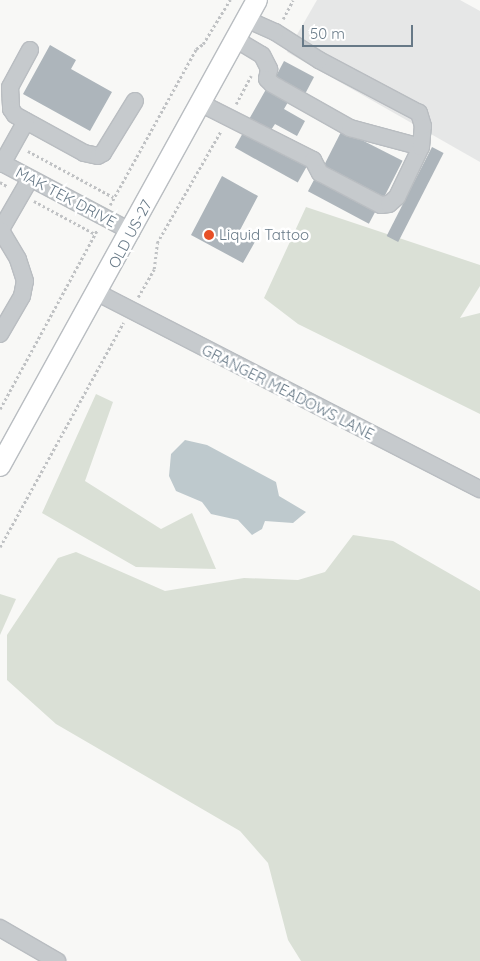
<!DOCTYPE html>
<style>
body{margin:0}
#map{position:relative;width:480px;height:961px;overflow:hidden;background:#f8f8f6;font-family:Quicksand,sans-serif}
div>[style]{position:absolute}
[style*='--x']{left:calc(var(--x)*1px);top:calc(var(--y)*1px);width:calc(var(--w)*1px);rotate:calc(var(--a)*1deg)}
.built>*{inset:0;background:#e6e7e7}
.green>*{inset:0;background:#dae0d6}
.water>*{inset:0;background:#bec9cd}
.building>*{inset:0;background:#adb5bb;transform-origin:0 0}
.path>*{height:2.5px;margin-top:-1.25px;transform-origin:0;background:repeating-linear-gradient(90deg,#c0c2c4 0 2.5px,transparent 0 5px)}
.roads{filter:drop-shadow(1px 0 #b9bdc1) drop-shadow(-1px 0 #b9bdc1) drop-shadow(0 1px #b9bdc1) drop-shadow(0 -1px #b9bdc1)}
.minor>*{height:16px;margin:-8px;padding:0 8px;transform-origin:8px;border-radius:8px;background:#c6cacd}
.major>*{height:20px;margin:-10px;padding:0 10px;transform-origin:10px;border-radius:10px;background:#fff}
.dots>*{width:14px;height:14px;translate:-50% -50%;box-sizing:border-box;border:2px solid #fff;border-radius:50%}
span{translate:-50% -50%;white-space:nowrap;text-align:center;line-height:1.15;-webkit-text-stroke:5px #fff;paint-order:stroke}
.street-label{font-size:15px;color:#677987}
.poi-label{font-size:15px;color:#677987}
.left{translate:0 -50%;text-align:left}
.scale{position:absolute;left:302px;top:25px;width:111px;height:22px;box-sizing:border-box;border:2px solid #677987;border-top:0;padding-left:6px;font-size:15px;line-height:18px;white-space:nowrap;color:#677987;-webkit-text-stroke:4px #fff;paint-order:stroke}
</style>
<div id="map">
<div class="built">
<div style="clip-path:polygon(317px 0,460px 0,480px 11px,480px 162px,287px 52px)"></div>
</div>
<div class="green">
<div style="clip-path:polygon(306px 207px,480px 265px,480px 286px,460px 318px,480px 313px,480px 414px,298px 324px,264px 298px)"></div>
<div style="clip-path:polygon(96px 394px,113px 402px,85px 481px,161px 529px,192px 513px,216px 569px,136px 567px,42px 513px)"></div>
<div style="clip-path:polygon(353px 535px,393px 541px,480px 591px,480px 961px,301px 961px,288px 940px,268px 863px,240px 831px,56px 724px,7px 680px,7px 635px,58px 558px,76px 552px,165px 591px,244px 578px,298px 580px,325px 572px)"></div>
<div style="clip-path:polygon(0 594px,16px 599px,0 635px)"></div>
</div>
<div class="water">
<div style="clip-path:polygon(185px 440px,207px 445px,276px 482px,279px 496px,306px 512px,293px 523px,265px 521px,262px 529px,252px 535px,238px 520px,211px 514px,202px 502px,176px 491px,169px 476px,171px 454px)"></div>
</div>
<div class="building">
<div style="clip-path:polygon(50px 45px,76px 60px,71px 69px,112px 92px,90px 131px,23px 94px)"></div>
<div style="left:284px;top:61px;width:34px;height:22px;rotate:28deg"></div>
<div style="clip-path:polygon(269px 84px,291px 97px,284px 109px,305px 121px,297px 136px,275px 124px,269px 133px,248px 121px)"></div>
<div style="left:342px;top:130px;width:68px;height:42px;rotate:27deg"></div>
<div style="left:244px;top:131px;width:72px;height:19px;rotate:29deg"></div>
<div style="left:432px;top:147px;width:13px;height:100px;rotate:27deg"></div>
<div style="clip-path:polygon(222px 176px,258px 196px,239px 232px,256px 240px,243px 263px,191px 235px)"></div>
<div style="left:315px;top:178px;width:69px;height:15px;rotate:28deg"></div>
</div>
<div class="path">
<div style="--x:283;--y:19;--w:21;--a:-62"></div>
<div style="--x:236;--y:104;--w:32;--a:-62"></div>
<div style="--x:28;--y:151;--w:97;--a:28.4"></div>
<div style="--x:0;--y:182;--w:8;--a:30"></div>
<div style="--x:34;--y:201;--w:69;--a:28.4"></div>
<div style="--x:110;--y:205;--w:178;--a:-61.1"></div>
<div style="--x:196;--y:49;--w:9;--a:-36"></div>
<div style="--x:203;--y:44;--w:52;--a:-58.5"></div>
<div style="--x:138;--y:297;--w:32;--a:-60"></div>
<div style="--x:154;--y:269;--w:26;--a:-83"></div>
<div style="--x:157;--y:243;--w:129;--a:-60.3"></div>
<div style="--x:0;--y:409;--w:204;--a:-61.5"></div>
<div style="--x:0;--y:547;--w:256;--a:-61.2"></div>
</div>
<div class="roads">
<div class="minor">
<div style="--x:235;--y:39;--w:31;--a:31"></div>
<div style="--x:262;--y:55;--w:16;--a:63"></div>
<div style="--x:269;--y:69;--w:10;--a:101"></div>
<div style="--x:267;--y:79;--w:7;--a:45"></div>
<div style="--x:272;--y:84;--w:90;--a:29.4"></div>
<div style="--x:350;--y:128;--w:73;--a:15"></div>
<div style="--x:30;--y:50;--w:42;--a:118.4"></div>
<div style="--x:10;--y:87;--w:22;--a:87"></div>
<div style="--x:11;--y:109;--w:7;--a:56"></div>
<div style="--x:15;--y:115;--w:79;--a:28.8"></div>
<div style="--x:84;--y:153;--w:14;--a:12"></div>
<div style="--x:98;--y:156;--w:6;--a:-31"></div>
<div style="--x:103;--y:153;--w:61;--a:-58.4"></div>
<div style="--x:200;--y:103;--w:127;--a:26.8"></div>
<div style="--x:313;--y:160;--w:15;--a:62"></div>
<div style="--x:320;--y:173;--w:69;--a:27.7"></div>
<div style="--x:381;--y:205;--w:8;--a:-7"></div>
<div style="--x:389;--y:204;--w:11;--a:-41"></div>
<div style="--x:397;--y:197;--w:55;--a:-64.4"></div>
<div style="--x:421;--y:147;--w:21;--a:-85"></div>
<div style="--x:423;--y:126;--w:14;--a:-107"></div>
<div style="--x:419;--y:113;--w:113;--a:-152.1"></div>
<div style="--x:319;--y:60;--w:52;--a:-147.5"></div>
<div style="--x:275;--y:32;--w:32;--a:-156"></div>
<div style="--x:0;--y:162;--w:149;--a:27.9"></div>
<div style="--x:2;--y:164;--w:49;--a:-60.8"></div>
<div style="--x:0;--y:231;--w:60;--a:-60"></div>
<div style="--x:98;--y:293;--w:429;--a:27.2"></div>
<div style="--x:0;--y:334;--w:44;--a:-59.9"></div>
<div style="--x:22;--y:296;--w:15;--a:-79"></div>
<div style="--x:25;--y:281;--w:23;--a:-108"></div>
<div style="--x:18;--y:259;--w:33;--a:-121"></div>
<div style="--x:0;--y:928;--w:66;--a:30.1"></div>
</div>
<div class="major">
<div style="--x:0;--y:466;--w:532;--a:-61.12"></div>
</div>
</div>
<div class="dots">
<div style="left:209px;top:235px;background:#e75027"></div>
</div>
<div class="street-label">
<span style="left:66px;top:197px;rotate:28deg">MAK TEK DRIVE</span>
<span style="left:130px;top:234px;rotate:-62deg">OLD US-27</span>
<span style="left:288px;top:392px;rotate:27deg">GRANGER MEADOWS LANE</span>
</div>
<div class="poi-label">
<span class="left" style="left:219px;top:235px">Liquid Tattoo</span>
</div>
<div class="scale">50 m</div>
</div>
